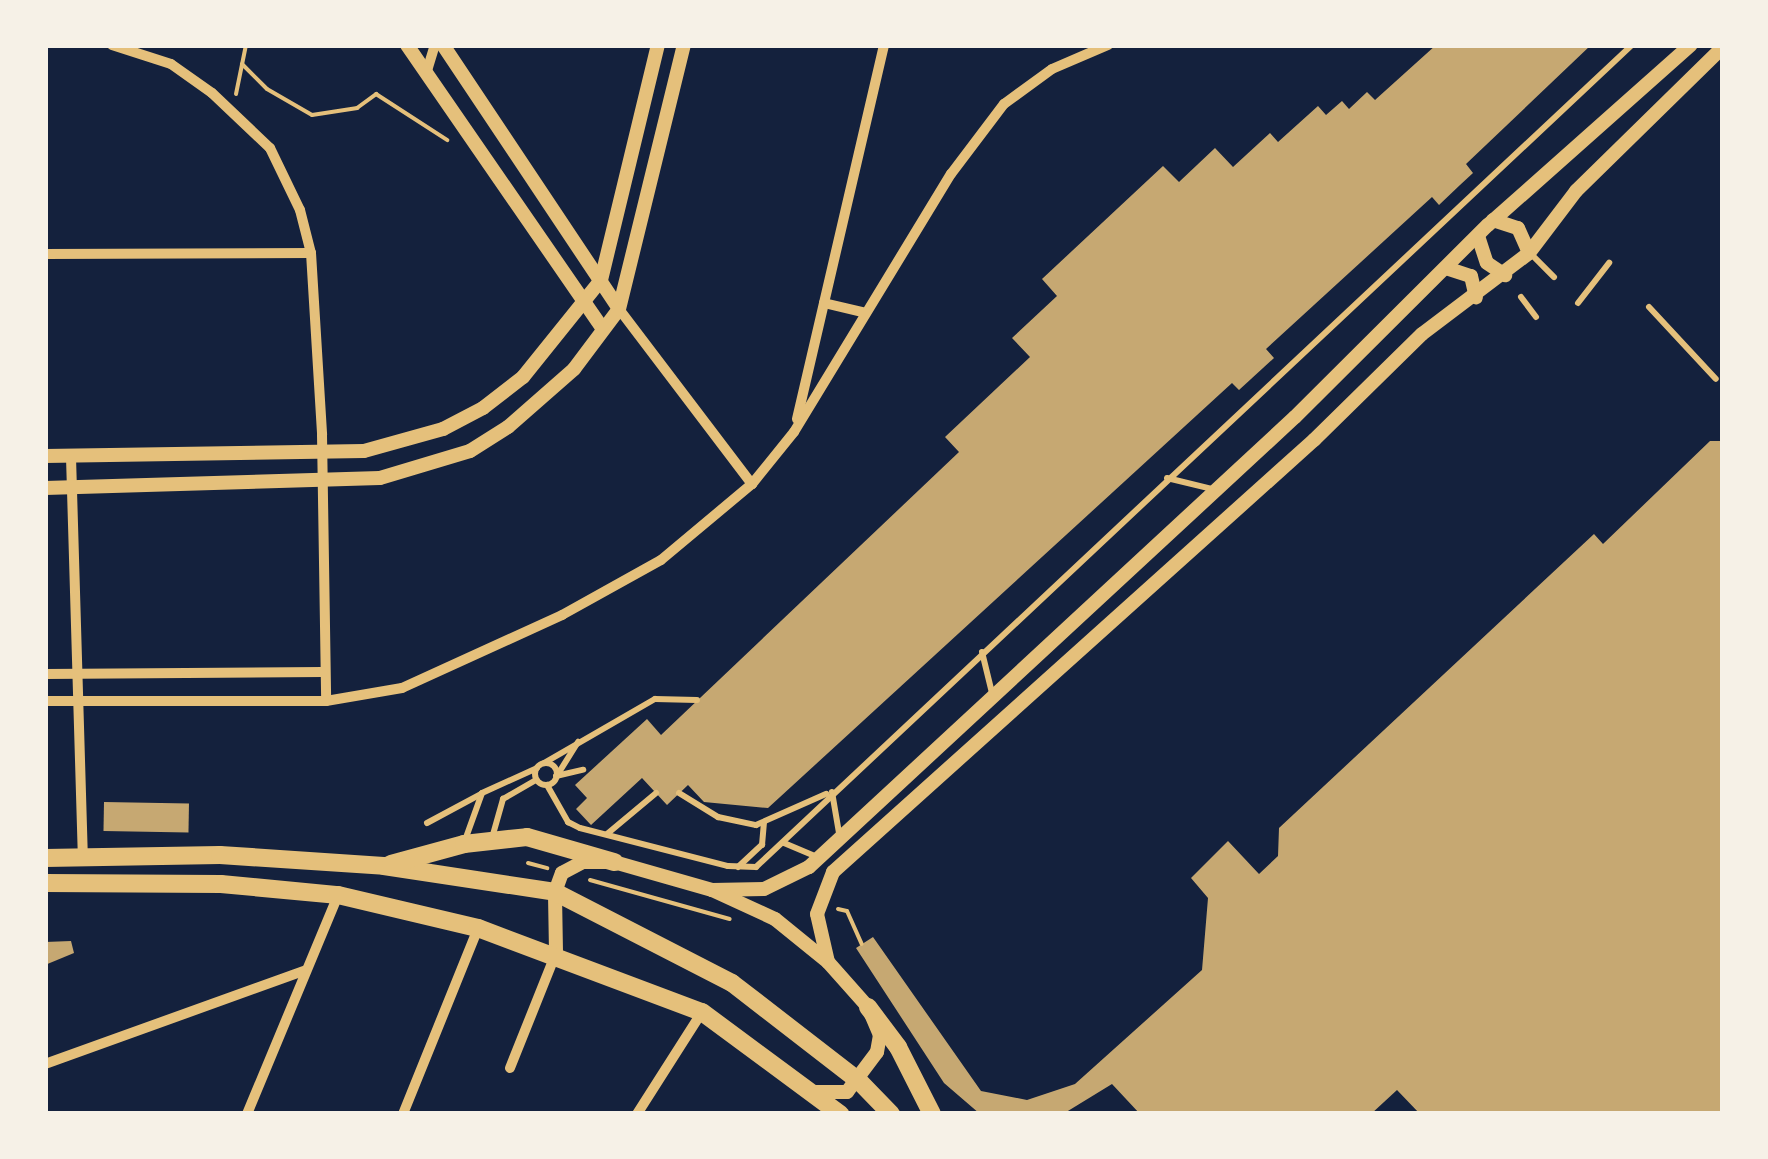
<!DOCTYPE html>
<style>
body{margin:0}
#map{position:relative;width:1768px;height:1159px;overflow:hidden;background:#14213d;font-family:"Noto Sans",sans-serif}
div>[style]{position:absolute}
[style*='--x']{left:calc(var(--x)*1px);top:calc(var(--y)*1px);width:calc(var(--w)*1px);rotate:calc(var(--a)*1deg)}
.building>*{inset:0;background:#c6a872;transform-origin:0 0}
.path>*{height:4px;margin:-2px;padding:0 2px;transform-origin:2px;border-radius:2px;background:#e5c07b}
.service>*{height:6px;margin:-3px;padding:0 3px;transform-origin:3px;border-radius:3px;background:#e5c07b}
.service>.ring{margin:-3px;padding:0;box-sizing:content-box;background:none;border:6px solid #e5c07b;border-radius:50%}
.minor>*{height:10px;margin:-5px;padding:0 5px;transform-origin:5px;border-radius:5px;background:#e5c07b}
.tertiary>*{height:14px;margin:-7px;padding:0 7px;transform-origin:7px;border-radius:7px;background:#e5c07b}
.primary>*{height:18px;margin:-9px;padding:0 9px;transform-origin:9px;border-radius:9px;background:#e5c07b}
span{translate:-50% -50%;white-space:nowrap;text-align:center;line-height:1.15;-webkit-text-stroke:10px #f6f1e7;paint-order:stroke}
.frame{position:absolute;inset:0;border:48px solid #f6f1e7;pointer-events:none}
</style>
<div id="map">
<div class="building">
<div style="clip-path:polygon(1436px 45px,1591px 45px,1466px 164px,1473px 173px,1460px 185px,1439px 205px,1432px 197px,1266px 349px,1274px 358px,1239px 390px,1232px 383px,768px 808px,704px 802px,688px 785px,667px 805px,642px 778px,591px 825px,576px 809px,587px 798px,575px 785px,647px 719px,661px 735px,959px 452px,945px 437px,1030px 357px,1012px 338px,1057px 296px,1042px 279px,1163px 166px,1179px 182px,1215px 148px,1233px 167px,1270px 133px,1278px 142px,1318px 106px,1326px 115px,1342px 101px,1349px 109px,1367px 92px,1375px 100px)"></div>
<div style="clip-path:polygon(1710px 441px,1723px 441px,1723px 1114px,1420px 1114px,1397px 1090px,1371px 1114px,1140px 1114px,1112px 1084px,1063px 1114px,980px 1114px,944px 1083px,856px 948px,873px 937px,981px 1091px,1027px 1100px,1075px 1084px,1202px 970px,1208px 898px,1191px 878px,1228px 841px,1259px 874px,1278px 856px,1279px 828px,1594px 534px,1603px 544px)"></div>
<div style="left:104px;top:802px;width:85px;height:29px;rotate:1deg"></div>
<div style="clip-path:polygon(71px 941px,74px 953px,45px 965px,45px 942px)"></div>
</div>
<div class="path">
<div style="--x:242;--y:64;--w:35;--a:45"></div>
<div style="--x:267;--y:89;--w:52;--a:30"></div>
<div style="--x:312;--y:115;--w:46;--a:-8.8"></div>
<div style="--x:357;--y:108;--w:24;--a:-36"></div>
<div style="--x:376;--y:94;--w:85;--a:32.9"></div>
<div style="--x:236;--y:94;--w:50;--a:-78.5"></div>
<div style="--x:528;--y:863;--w:20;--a:15"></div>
<div style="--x:590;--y:880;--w:145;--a:15.6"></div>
<div style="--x:838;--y:909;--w:9;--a:13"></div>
<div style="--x:847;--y:911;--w:36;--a:66"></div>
</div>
<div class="service">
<div style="--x:1530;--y:253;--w:34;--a:45"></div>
<div style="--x:1521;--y:297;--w:25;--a:53"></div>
<div style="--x:1578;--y:303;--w:51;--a:-52.2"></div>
<div style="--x:1649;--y:307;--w:98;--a:47.1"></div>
<div style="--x:1167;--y:478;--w:46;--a:13.7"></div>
<div style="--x:982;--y:652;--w:42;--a:76.3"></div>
<div style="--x:544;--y:763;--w:128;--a:-30"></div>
<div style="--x:655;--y:699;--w:42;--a:1.4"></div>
<div class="ring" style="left:535px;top:763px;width:16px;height:16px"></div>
<div style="--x:558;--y:774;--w:38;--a:-58"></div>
<div style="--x:556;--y:776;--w:28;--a:-13"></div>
<div style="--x:547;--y:785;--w:43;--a:60.4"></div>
<div style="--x:568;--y:822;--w:13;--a:27"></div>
<div style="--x:580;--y:828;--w:153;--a:14.4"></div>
<div style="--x:728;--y:866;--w:28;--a:2"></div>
<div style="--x:756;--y:867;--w:1201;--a:-43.18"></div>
<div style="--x:832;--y:792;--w:48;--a:80.3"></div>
<div style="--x:679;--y:793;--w:46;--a:31.6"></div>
<div style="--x:718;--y:817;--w:39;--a:12"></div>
<div style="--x:756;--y:825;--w:77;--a:-23.9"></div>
<div style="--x:427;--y:823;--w:61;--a:-28.2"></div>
<div style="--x:607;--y:834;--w:64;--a:-39.9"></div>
<div style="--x:492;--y:838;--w:41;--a:-74.2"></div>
<div style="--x:503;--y:799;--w:38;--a:-30"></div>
<div style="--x:464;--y:843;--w:53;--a:-70.2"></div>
<div style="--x:482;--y:793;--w:60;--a:-24.4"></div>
<div style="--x:784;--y:843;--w:38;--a:23"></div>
<div style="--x:738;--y:867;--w:33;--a:-43"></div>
<div style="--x:762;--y:845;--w:22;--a:-85"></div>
</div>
<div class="minor">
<div style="--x:112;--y:45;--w:62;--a:17.9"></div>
<div style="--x:171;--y:64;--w:50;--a:35.3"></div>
<div style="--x:212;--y:93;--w:80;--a:43.5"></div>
<div style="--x:270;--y:148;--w:69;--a:64.2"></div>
<div style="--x:300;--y:210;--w:44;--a:75.7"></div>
<div style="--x:311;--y:253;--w:182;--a:86.5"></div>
<div style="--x:322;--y:435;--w:266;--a:89.1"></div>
<div style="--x:426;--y:74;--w:30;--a:-73"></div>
<div style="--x:45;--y:254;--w:266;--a:-0.2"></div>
<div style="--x:824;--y:303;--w:43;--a:13.4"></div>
<div style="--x:619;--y:309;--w:220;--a:52.8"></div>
<div style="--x:797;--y:419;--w:384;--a:-76.9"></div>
<div style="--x:71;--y:457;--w:400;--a:88.3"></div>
<div style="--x:45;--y:674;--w:278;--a:-0.4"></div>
<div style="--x:45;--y:701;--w:281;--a:0"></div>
<div style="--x:326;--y:701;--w:77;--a:-9.7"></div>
<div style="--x:402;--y:688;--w:176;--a:-24.5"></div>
<div style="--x:562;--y:615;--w:113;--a:-29.1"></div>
<div style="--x:661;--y:560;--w:119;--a:-39.9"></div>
<div style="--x:752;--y:484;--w:67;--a:-51.1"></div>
<div style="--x:794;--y:432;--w:302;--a:-58.7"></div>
<div style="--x:951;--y:174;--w:88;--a:-52.9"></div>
<div style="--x:1004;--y:104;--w:59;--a:-36.1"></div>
<div style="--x:1052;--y:69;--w:61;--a:-23.2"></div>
<div style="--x:45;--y:1064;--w:275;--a:-19.8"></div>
<div style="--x:510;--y:1068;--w:124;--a:-68.2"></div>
<div style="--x:247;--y:1114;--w:237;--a:-67.4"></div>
<div style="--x:403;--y:1114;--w:201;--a:-68"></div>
<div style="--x:637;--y:1114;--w:121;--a:-57.5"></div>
</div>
<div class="tertiary">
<div style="--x:407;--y:45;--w:345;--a:55.4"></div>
<div style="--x:443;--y:45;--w:317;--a:56.3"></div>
<div style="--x:1493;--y:220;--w:26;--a:18"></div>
<div style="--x:1518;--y:228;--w:27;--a:66"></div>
<div style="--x:1478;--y:236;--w:28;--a:72"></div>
<div style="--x:1487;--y:263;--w:22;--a:34"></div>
<div style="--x:1446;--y:268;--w:26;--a:18"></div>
<div style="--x:1471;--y:276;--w:22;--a:77"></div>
<div style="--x:45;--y:456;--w:319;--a:-0.9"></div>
<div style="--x:364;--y:451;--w:82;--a:-15.6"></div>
<div style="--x:443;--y:429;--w:45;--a:-27.7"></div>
<div style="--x:483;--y:408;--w:51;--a:-37.8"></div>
<div style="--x:523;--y:377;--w:124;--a:-51.2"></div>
<div style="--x:601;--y:280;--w:242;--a:-76.4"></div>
<div style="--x:45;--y:488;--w:335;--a:-1.7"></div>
<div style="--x:380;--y:478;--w:94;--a:-16.7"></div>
<div style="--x:470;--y:451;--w:45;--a:-32.3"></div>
<div style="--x:508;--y:427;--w:88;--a:-41.3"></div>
<div style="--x:574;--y:369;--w:75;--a:-53.1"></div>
<div style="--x:619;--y:309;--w:272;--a:-76.2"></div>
<div style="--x:712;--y:890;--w:52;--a:-1.1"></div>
<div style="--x:764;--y:889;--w:50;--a:-26.1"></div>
<div style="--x:809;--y:867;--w:662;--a:-42.8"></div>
<div style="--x:1295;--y:417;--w:272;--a:-44.9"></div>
<div style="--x:1488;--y:225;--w:271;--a:-41.6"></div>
<div style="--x:556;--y:952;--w:60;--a:-91"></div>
<div style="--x:555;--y:892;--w:20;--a:-70"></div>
<div style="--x:562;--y:873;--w:24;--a:-28"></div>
<div style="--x:583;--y:862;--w:31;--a:0"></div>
<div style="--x:614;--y:862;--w:102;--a:15.9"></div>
<div style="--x:712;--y:890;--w:69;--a:24.7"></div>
<div style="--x:775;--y:919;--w:68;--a:39.1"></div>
<div style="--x:828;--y:962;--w:60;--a:48.4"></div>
<div style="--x:868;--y:1007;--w:30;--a:67"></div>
<div style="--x:880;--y:1035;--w:17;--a:100"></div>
<div style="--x:877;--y:1052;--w:50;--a:126.9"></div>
<div style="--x:847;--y:1092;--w:34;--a:180"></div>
<div style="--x:828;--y:962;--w:49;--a:-102.9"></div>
<div style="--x:817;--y:914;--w:45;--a:-69.1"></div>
<div style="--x:833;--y:872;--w:647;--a:-41.93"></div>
<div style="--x:1314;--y:440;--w:151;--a:-44.5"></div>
<div style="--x:1422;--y:334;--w:134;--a:-37.1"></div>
<div style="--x:1529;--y:253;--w:78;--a:-52.8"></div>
<div style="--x:1576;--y:191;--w:206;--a:-44.4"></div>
</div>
<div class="primary">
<div style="--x:45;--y:858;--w:175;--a:-1"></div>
<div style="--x:220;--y:855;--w:164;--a:3.8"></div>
<div style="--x:384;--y:866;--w:173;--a:8.6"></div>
<div style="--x:555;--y:892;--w:199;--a:27.2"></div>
<div style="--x:732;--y:983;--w:160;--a:37.7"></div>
<div style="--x:859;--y:1081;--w:46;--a:45.9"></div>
<div style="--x:391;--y:864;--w:76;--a:-15.3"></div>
<div style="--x:464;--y:844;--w:63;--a:-6.3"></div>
<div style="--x:527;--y:837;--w:91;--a:16"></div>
<div style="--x:45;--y:883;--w:176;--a:0.3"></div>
<div style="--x:221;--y:884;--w:118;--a:5.4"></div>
<div style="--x:338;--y:895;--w:144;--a:13.3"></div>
<div style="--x:478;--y:928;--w:239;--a:20.6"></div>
<div style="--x:702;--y:1012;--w:172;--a:36.5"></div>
<div style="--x:868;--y:1007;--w:50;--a:53.1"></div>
<div style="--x:898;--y:1047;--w:75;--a:63.1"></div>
</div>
<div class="frame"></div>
</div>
